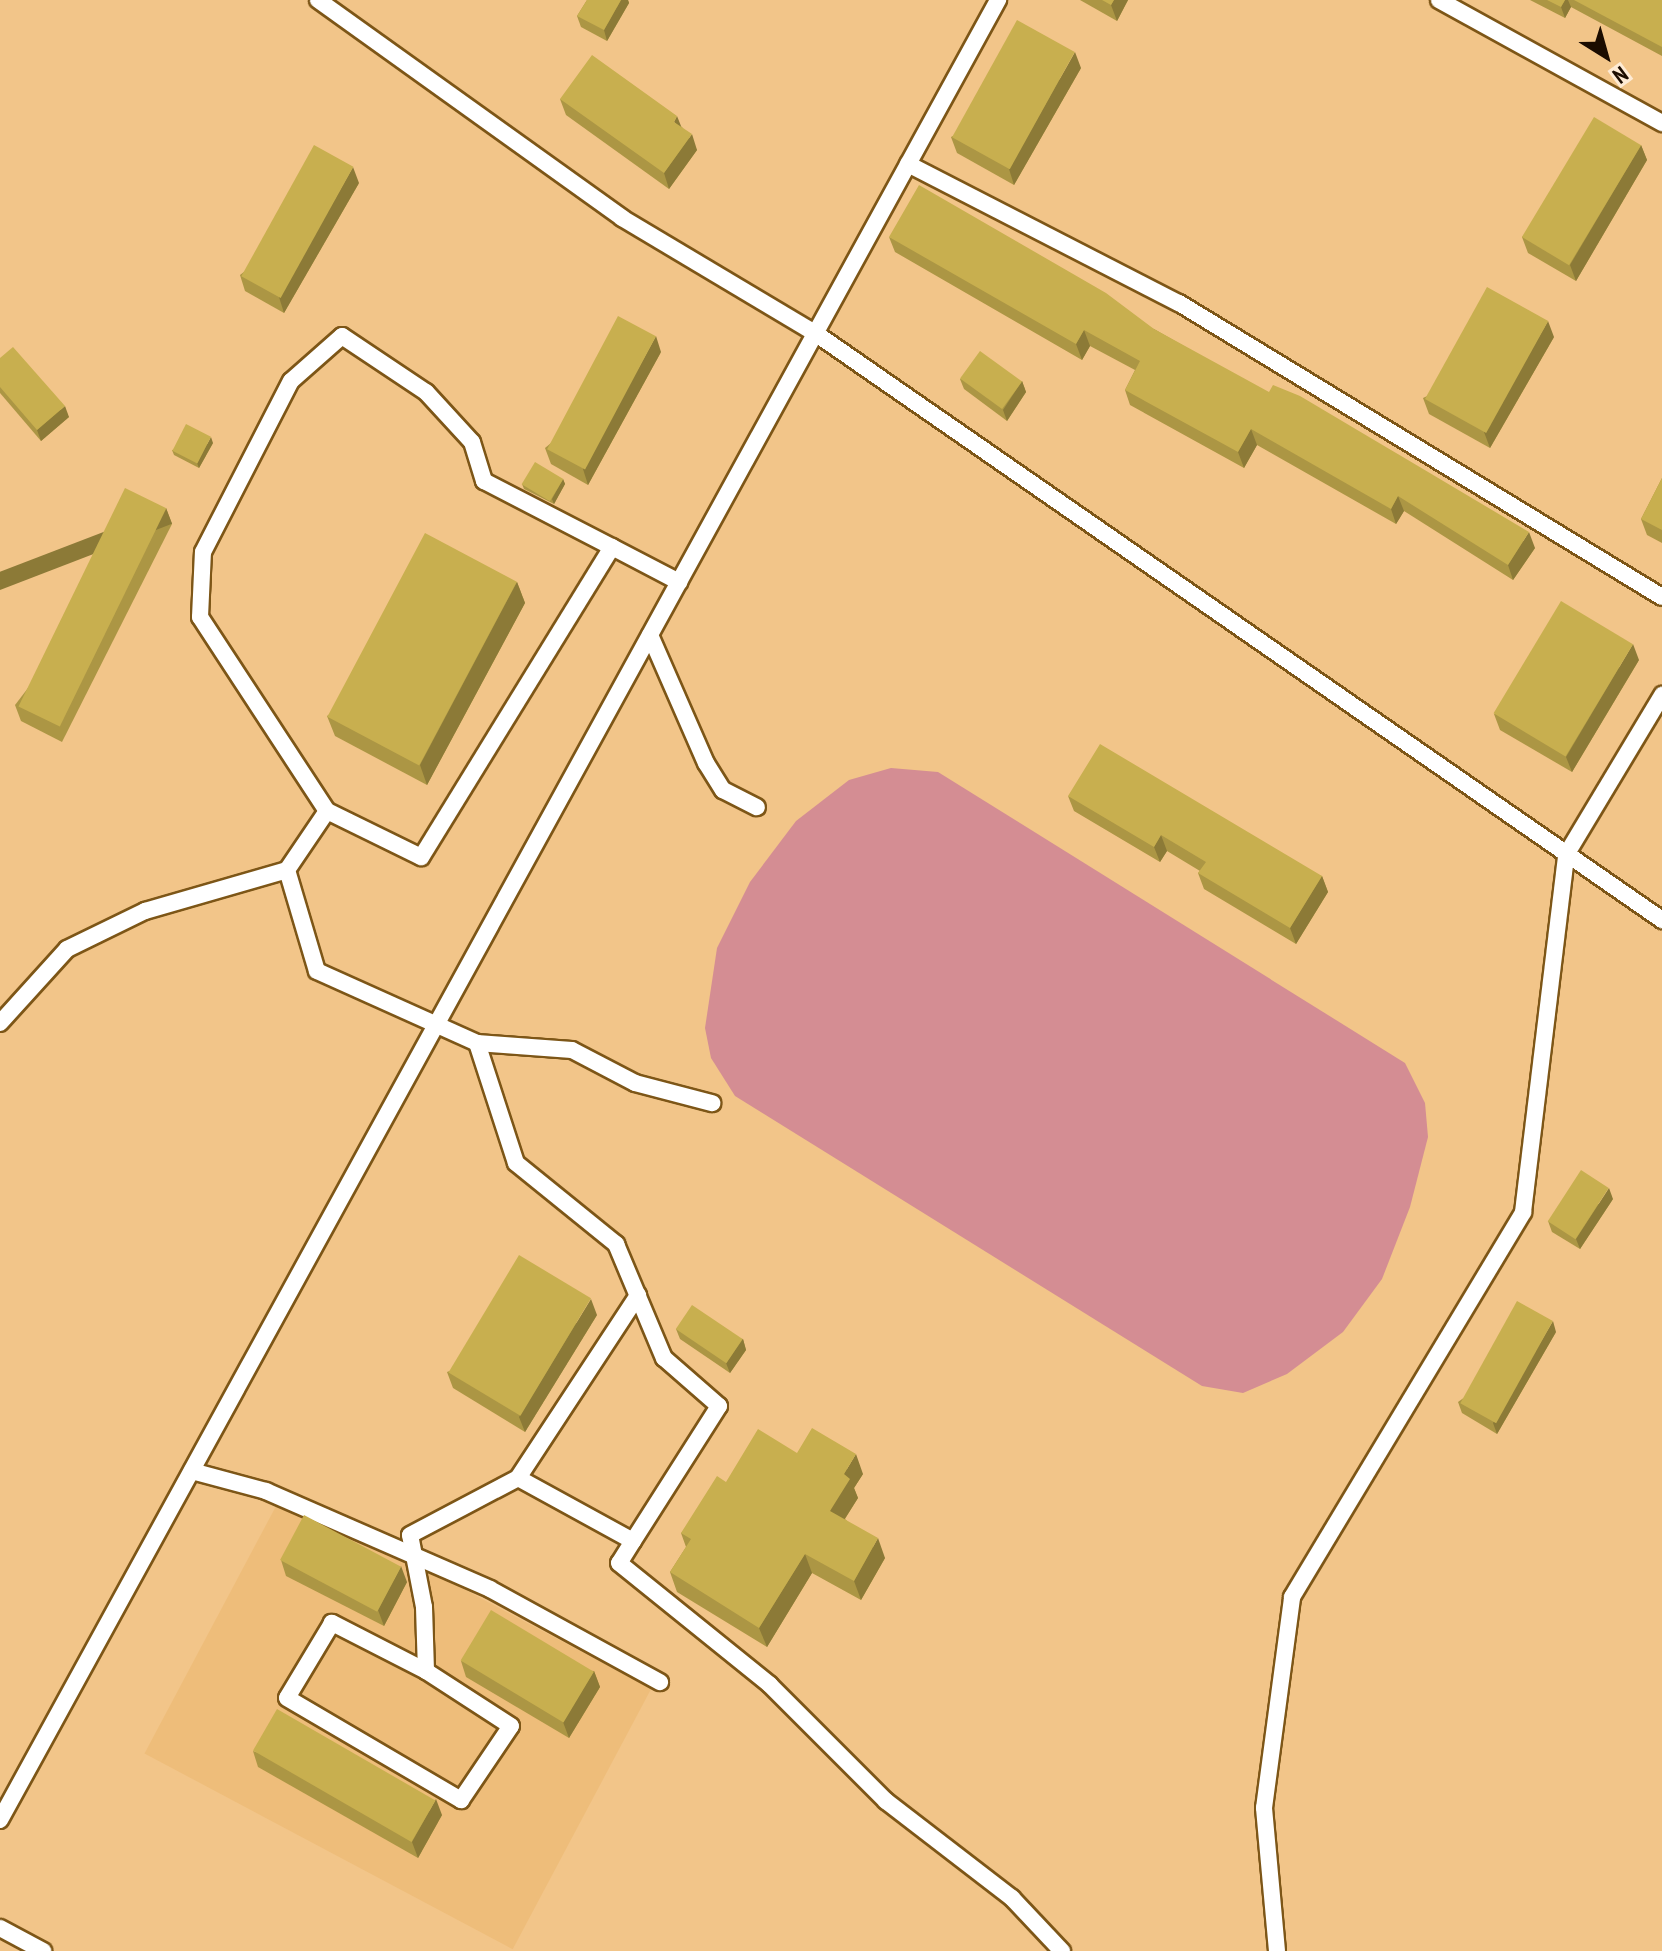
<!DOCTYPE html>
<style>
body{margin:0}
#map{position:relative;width:1662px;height:1951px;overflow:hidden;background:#f2c589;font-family:"PT Sans Narrow",sans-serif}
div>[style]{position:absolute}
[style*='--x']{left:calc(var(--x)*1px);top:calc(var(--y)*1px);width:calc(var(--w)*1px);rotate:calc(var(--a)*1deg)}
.built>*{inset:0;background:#eebd7a;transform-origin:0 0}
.green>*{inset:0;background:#d48d93}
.roads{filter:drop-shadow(2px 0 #7d5617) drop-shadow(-2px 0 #7d5617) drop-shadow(0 2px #7d5617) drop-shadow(0 -2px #7d5617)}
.service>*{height:16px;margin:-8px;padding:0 8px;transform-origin:8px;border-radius:8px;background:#fff}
.wall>*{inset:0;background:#ac9644}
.shaded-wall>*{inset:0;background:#8c7a37;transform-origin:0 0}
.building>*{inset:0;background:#c8af4f;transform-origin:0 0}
span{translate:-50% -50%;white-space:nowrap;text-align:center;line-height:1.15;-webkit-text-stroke:6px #feebd4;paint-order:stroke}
.north{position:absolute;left:1566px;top:16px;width:80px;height:80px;-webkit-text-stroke:6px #feebd4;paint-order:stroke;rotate:143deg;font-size:22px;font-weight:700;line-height:32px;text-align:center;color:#1b0c00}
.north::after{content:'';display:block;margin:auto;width:28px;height:36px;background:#1b0c00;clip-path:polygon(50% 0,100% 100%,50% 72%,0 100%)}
</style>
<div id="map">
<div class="built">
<div style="left:283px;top:1493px;width:417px;height:295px;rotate:28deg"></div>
</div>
<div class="green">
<div style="clip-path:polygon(891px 768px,938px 772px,1405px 1063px,1425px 1103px,1428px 1137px,1410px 1207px,1382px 1279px,1343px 1332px,1287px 1374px,1243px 1393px,1202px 1386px,735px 1096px,711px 1058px,705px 1028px,717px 948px,750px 882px,796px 821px,849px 780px)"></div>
</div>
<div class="roads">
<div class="service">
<div style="--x:318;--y:0;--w:374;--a:35.6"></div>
<div style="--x:622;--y:218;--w:225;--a:30.8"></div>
<div style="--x:815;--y:333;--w:1031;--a:34.72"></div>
<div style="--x:1439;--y:0;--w:255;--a:28.9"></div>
<div style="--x:908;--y:164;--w:305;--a:27.2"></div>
<div style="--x:1179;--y:303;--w:565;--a:31.33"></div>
<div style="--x:612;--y:547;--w:364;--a:121.6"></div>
<div style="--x:421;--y:857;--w:105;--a:-153.9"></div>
<div style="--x:327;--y:811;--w:232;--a:-123.2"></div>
<div style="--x:200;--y:617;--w:65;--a:-87.4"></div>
<div style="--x:203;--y:552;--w:192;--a:-62.8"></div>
<div style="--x:291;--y:381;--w:68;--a:-41.4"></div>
<div style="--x:342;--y:336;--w:101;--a:33.7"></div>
<div style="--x:426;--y:392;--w:68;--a:47.4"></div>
<div style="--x:472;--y:442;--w:41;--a:72.9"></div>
<div style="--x:484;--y:481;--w:144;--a:27.3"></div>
<div style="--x:612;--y:547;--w:76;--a:27.6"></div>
<div style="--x:650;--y:635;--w:140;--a:66.4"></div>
<div style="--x:706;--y:763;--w:32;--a:58"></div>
<div style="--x:723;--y:790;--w:38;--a:27"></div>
<div style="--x:287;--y:870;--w:105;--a:73.5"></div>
<div style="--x:317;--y:971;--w:175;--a:24.2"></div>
<div style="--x:477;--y:1043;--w:126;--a:72"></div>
<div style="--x:516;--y:1163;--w:129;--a:39"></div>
<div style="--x:616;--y:1244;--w:124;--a:67.2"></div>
<div style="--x:664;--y:1358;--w:73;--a:41.1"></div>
<div style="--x:719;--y:1406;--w:160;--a:122.5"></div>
<div style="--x:633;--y:1541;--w:131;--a:-151.3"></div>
<div style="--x:518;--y:1478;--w:219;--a:-56.7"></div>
<div style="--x:0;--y:1023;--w:100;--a:-47.8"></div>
<div style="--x:67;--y:949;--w:87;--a:-26"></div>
<div style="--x:145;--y:911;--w:148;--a:-16.1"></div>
<div style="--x:287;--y:870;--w:71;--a:-55.9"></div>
<div style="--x:477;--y:1043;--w:95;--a:4.2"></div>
<div style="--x:572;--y:1050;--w:71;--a:27.6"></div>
<div style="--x:635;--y:1083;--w:80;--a:14.6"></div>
<div style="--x:192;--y:1471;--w:77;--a:15.1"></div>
<div style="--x:266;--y:1491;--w:244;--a:23.6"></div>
<div style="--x:490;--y:1589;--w:194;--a:28.7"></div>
<div style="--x:633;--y:1541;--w:26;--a:122"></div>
<div style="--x:619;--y:1563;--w:194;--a:38.9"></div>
<div style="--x:770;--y:1685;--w:164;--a:45"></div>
<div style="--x:886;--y:1801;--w:159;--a:37.6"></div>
<div style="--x:1012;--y:1898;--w:73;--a:46.7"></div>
<div style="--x:426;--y:1671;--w:106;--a:-152.9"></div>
<div style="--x:332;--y:1623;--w:87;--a:121"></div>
<div style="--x:287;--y:1698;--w:202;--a:30.4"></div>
<div style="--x:461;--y:1800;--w:89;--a:-56"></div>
<div style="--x:511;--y:1726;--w:101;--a:-147.1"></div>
<div style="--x:426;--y:1671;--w:64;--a:-91.8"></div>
<div style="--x:424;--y:1607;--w:73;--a:-101"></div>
<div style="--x:410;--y:1535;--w:122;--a:-27.8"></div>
<div style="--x:0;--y:1820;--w:2076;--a:-61.26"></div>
<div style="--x:0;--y:1928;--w:49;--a:28.1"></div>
<div style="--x:1277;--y:1951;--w:144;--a:-95.2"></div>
<div style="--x:1264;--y:1808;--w:213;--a:-82.4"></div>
<div style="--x:1292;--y:1597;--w:449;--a:-59"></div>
<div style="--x:1523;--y:1212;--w:360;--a:-83.1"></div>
<div style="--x:1566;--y:855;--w:187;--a:-59"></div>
</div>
</div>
<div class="wall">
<div style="clip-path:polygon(587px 0,628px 0,629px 3px,607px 41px,581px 27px,577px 16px)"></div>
<div style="clip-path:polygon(1080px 0,1128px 0,1117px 21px)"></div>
<div style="clip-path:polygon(1530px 0,1662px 0,1662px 56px,1571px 7px,1565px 18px)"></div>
<div style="clip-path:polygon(1081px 68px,1014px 185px,957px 153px,951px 137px)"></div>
<div style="clip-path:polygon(560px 99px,682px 127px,697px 150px,669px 189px,566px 115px)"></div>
<div style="clip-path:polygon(1641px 145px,1647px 160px,1576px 281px,1528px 253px,1522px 237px)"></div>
<div style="clip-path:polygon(359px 183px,284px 313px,245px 291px,240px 275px)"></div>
<div style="clip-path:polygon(889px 237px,1154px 329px,1535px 548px,1513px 580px,1404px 511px,1396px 524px,1257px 445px,1244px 468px,1130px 405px,1125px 390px,1135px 370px,1090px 346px,1082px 360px,895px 252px)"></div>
<div style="clip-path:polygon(1554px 337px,1490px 448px,1429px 414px,1423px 398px)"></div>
<div style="clip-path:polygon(661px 352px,588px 485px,551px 464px,545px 448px)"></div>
<div style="clip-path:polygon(0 358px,69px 417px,41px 441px,0 393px)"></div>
<div style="clip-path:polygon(960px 379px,1022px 381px,1026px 392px,1007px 421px,964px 389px)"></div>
<div style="clip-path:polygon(213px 443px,199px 468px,174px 455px,172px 450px)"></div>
<div style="clip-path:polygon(1662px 478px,1662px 543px,1647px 535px,1641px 519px)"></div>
<div style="clip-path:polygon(563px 479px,565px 484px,554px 504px,524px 489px,522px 484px)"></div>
<div style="clip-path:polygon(166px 508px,172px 524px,62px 742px,21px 721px,15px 705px)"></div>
<div style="clip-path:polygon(517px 582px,525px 603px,427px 785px,335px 736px,327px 716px)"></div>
<div style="clip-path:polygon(1639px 660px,1572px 772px,1500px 730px,1494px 714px)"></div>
<div style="clip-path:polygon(1068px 796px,1322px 876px,1328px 892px,1296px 944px,1204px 889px,1198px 873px,1200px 871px,1167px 851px,1160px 862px,1074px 811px)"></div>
<div style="clip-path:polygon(1613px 1199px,1580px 1249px,1552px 1232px,1548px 1221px)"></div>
<div style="clip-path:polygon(597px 1315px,525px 1432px,453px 1388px,447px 1372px)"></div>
<div style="clip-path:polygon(676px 1329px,743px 1339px,746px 1350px,730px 1373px,680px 1339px)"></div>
<div style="clip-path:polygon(1556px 1332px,1497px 1434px,1462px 1413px,1458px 1402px)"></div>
<div style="clip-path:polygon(797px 1453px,863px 1474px,854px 1488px,858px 1498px,845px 1519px,885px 1558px,861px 1600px,812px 1573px,767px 1647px,677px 1592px,670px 1572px,686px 1547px,681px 1533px)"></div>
<div style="clip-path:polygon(281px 1560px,407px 1582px,384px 1626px,286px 1576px)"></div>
<div style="clip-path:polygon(461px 1661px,594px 1671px,600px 1687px,569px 1738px,466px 1677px)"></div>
<div style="clip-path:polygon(253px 1751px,442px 1815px,418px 1858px,258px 1767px)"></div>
</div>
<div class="shaded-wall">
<div style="clip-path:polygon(621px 0,628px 0,629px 3px,607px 41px,604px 30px)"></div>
<div style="clip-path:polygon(1114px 0,1128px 0,1117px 21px,1111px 5px)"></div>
<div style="clip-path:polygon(1565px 0,1568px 0,1571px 7px,1565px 18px,1561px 7px)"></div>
<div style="clip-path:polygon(1075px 52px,1081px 68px,1014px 185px,1009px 169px)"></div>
<div style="clip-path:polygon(677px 116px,683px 131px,674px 122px)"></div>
<div style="clip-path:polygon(692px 134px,697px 150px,669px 189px,664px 173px)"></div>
<div style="clip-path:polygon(1641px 145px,1647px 160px,1576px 281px,1570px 265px)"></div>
<div style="clip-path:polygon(353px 167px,359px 183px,284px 313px,279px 297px)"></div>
<div style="clip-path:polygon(1548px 321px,1554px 337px,1490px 448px,1484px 432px)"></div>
<div style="clip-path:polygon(1084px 330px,1090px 346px,1082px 360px,1076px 344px)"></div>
<div style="clip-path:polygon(656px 336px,661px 352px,588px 485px,583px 469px)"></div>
<div style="clip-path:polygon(1022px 381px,1026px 392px,1007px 421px,1003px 410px)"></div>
<div style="clip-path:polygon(65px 406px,69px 417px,41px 441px,37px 430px)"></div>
<div style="clip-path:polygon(1251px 429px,1257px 445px,1244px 468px,1238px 452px)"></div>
<div style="clip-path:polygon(211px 437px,213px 443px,199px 468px,197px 463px)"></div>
<div style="clip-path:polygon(563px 479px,565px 484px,554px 504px,552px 499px)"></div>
<div style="clip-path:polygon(1398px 496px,1404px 511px,1396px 524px,1391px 509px)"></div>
<div style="left:166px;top:508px;width:17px;height:244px;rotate:69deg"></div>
<div style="clip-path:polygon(1529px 532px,1535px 548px,1513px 580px,1508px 565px)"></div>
<div style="clip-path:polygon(517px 582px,525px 603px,427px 785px,420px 765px)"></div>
<div style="clip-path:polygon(1633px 644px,1639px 660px,1572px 772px,1566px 757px)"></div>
<div style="clip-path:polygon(1161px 835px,1167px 851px,1160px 862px,1154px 847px)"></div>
<div style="clip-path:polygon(1322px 876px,1328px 892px,1296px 944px,1290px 928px)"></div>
<div style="clip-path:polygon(1609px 1188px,1613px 1199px,1580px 1249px,1576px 1239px)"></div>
<div style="clip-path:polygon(591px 1299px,597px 1315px,525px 1432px,519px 1417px)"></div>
<div style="clip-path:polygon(1553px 1321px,1556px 1332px,1497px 1434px,1493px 1423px)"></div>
<div style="clip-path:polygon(743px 1339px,746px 1350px,730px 1373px,726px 1363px)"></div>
<div style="clip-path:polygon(856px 1454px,863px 1474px,854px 1488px,858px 1498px,837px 1531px,830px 1511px,844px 1474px)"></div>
<div style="clip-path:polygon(878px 1538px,885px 1558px,861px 1600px,854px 1581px)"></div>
<div style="clip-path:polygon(805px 1554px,812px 1573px,767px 1647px,759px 1628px)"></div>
<div style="clip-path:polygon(401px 1566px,407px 1582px,384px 1626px,378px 1610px)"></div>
<div style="clip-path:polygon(594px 1671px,600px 1687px,569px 1738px,563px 1722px)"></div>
<div style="clip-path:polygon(436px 1799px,442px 1815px,418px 1858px,412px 1842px)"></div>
</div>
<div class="building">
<div style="clip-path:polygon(587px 0,621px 0,604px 30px,577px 16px)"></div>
<div style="clip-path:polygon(1102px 0,1114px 0,1111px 5px)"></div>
<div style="clip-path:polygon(1547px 0,1565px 0,1561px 7px)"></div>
<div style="clip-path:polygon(1574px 0,1662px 0,1662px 47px)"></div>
<div style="left:1017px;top:20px;width:66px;height:134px;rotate:29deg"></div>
<div style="clip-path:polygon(592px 55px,677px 116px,674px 122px,692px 134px,664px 173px,560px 99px)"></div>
<div style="left:1594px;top:117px;width:55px;height:140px;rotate:31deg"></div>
<div style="left:314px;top:145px;width:45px;height:150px;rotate:29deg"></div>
<div style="clip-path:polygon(919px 185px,1106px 293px,1154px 329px,1269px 392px,1273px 385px,1300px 396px,1529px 532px,1508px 565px,1398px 496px,1391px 509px,1251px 429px,1238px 452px,1125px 390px,1140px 361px,1084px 330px,1076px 344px,889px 237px)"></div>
<div style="left:1487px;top:287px;width:70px;height:128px;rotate:29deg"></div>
<div style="left:618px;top:316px;width:43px;height:151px;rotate:28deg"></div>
<div style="clip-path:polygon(13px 347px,65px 406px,37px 430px,0 387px,0 358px)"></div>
<div style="left:980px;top:351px;width:52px;height:34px;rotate:36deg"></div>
<div style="left:186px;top:424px;width:28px;height:30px;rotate:27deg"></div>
<div style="left:535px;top:462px;width:33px;height:26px;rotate:31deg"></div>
<div style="clip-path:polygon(1662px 478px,1662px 530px,1641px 519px)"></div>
<div style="left:125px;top:488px;width:46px;height:243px;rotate:26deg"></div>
<div style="left:425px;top:533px;width:104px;height:208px;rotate:28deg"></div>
<div style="left:1561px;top:601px;width:84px;height:131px;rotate:31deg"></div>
<div style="clip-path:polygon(1100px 744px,1322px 876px,1290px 928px,1198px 873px,1206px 862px,1161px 835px,1154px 847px,1068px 796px)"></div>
<div style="left:1581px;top:1170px;width:33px;height:61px;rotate:33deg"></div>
<div style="left:519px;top:1255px;width:84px;height:137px;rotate:31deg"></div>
<div style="left:1517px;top:1301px;width:41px;height:117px;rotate:29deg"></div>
<div style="left:692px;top:1305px;width:61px;height:29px;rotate:34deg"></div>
<div style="clip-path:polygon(812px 1428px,856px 1454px,844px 1474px,850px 1479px,830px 1511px,878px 1538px,854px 1581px,805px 1554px,759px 1628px,670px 1572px,691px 1539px,681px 1533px,717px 1476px,726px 1482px,758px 1429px,797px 1453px)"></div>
<div style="left:304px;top:1515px;width:110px;height:51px;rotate:28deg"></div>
<div style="left:491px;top:1610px;width:120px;height:59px;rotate:31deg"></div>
<div style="left:277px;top:1709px;width:183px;height:48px;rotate:30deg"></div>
</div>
<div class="north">N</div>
</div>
